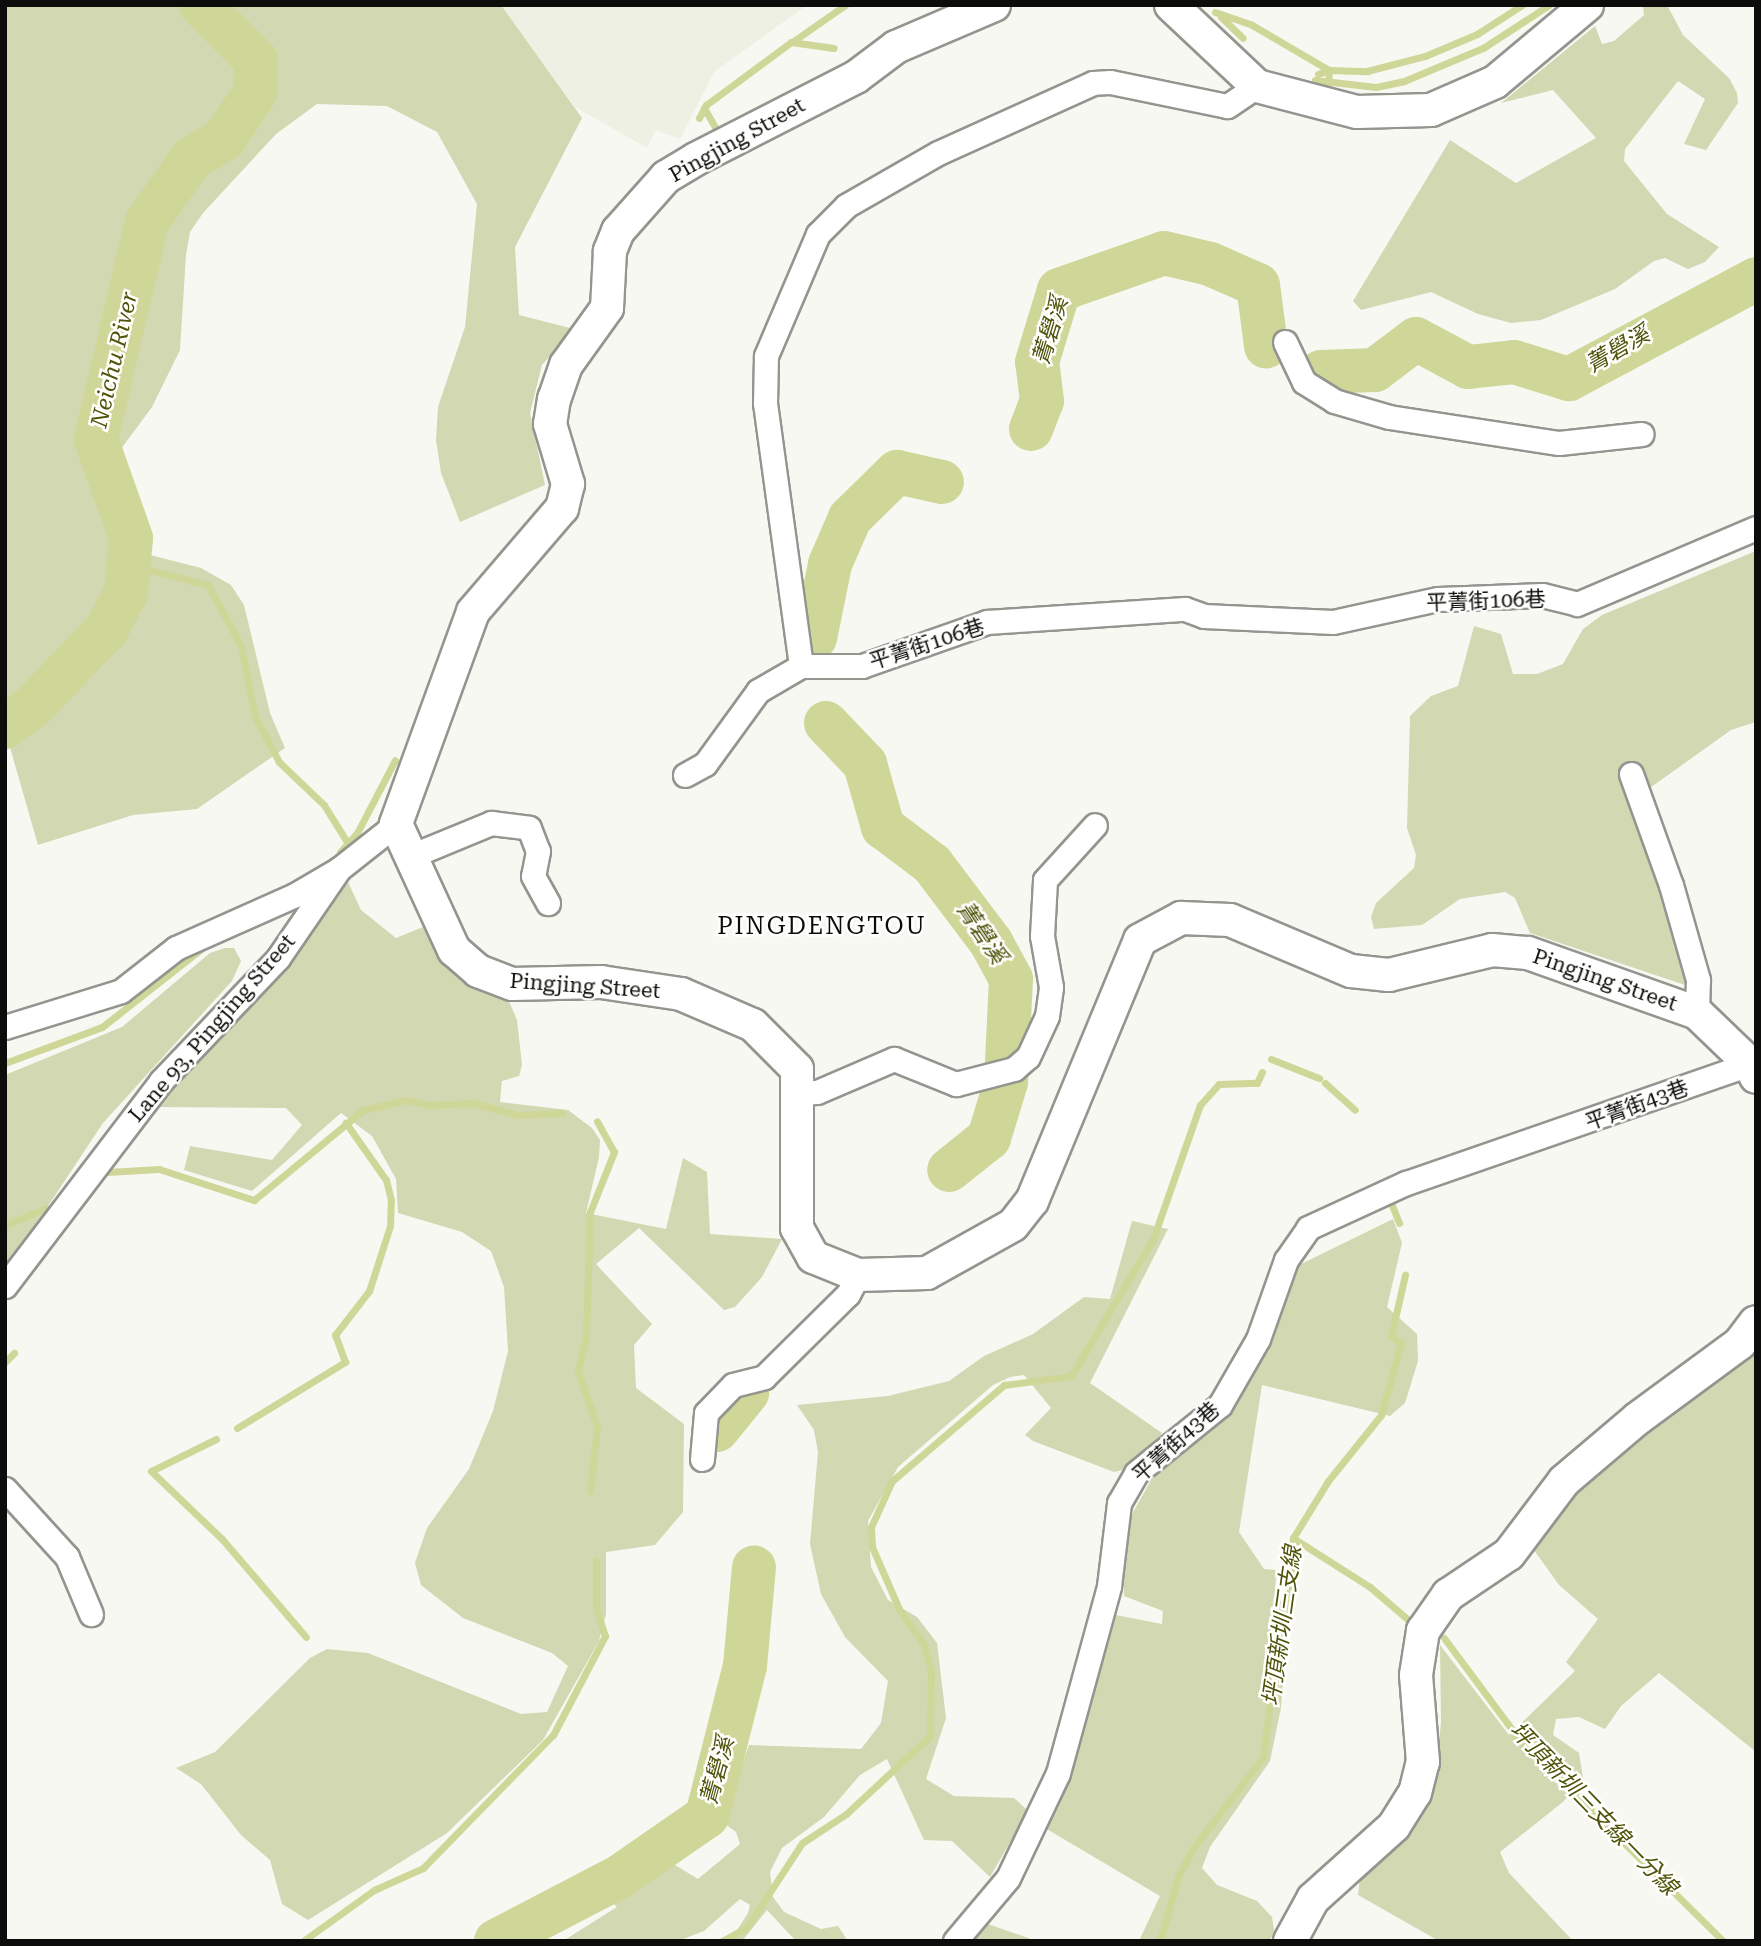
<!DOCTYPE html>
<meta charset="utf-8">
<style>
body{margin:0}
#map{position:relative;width:1761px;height:1946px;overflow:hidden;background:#f7f8f2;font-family:"Roboto Serif","Noto Sans TC",serif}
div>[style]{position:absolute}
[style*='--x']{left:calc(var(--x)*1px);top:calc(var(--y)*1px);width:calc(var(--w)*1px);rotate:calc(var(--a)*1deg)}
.built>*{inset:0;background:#edf0e2}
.green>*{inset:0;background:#d2d8b1}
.stream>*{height:7px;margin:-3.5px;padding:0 3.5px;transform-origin:3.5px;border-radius:3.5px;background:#cfd798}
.river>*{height:44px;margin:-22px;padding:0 22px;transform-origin:22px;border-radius:22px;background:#cfd798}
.roads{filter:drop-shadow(2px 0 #94958f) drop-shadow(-2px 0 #94958f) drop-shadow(0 2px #94958f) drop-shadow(0 -2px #94958f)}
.street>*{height:23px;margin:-11.5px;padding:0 11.5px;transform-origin:11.5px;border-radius:11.5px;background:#fff}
.secondary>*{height:32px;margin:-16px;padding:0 16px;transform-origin:16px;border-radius:16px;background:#fff}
span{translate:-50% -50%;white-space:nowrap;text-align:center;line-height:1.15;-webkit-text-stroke:5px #fffffe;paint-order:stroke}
.street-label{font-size:21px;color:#0c0c0a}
.water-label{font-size:23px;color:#4e5409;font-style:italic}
.quarter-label{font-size:24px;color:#0c0c0a;letter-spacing:2px}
.frame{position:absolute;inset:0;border:7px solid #0c0c0a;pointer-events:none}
</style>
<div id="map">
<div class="built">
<div style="clip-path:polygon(501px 5px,807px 5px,714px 72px,680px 139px,656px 130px,647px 148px,575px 107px)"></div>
</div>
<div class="green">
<div style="clip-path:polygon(5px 5px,501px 5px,582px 118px,515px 247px,519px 315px,574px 329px,542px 365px,530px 413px,545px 485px,460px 522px,441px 473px,436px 440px,438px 407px,465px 327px,477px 204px,437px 132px,387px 106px,317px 104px,276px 134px,203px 213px,190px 232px,186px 255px,180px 350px,152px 407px,98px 480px,99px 508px,112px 535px,150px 555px,201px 568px,231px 585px,244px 605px,270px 713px,285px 748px,197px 809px,133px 815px,38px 845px,5px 730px)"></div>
<div style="clip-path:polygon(1643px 5px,1667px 5px,1683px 35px,1729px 78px,1737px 93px,1738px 103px,1706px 150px,1684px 144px,1705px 99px,1678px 81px,1625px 149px,1624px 161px,1667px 214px,1719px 247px,1705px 262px,1688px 269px,1665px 258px,1654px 261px,1615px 289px,1541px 320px,1511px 323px,1478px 314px,1431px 292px,1361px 310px,1353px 301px,1450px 140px,1516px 183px,1596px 138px,1553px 90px,1501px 103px,1595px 26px,1602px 44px,1614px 41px,1644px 15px)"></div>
<div style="clip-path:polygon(1756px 551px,1756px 722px,1731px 730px,1647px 790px,1691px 987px,1530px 933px,1515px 898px,1505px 892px,1460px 899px,1422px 925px,1374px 929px,1371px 917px,1376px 903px,1414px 868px,1416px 855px,1407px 828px,1410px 716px,1431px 696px,1458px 686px,1474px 626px,1501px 634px,1513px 674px,1537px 674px,1563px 664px,1583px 629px,1602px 615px)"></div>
<div style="clip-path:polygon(348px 882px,361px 910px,396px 938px,423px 927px,447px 963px,504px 990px,517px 1020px,522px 1065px,519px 1076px,502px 1081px,500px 1102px,568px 1110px,592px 1128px,600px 1140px,599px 1157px,586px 1213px,666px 1229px,683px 1158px,707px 1172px,710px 1234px,782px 1239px,762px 1277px,735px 1307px,724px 1310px,639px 1228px,596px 1264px,652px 1324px,634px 1345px,636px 1388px,684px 1424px,683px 1512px,655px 1545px,606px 1552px,606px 1614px,599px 1641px,543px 1740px,447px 1833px,308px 1920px,282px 1904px,270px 1860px,241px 1835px,201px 1784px,176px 1768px,215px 1752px,310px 1658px,327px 1649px,368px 1653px,521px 1714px,547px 1712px,568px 1666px,552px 1653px,463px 1618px,421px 1585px,415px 1563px,427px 1528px,469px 1469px,493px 1411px,508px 1351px,504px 1287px,491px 1251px,462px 1232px,398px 1213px,396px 1179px,372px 1136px,341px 1113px,252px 1191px,184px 1170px,190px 1146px,272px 1160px,302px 1125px,286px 1108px,156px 1107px,230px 1015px,284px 965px)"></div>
<div style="clip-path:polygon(225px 948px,234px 948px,241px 961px,232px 981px,103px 1123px,5px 1271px,5px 1075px,122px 1027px,210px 953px)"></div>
<div style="clip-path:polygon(1393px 1219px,1402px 1243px,1387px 1307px,1417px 1334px,1418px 1361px,1405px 1403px,1390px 1416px,1262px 1385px,1239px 1532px,1264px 1569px,1276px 1570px,1275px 1600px,1288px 1602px,1281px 1708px,1270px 1761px,1210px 1847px,1202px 1868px,1217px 1885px,1257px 1901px,1272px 1917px,1274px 1931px,1270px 1941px,1139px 1941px,1160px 1896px,1045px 1828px,1075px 1760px,1116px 1615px,1162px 1624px,1163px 1611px,1124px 1596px,1123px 1530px,1154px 1475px,1229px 1410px,1295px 1267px)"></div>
<div style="clip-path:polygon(1132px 1221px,1168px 1229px,1090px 1383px,1162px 1433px,1132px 1468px,1114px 1472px,1033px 1441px,1025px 1435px,1051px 1408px,1024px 1375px,1010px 1377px,993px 1385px,898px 1467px,868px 1521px,871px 1567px,888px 1600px,917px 1617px,937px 1643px,946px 1718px,926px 1779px,954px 1796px,1014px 1798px,1028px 1811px,990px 1877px,952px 1841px,924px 1840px,887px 1759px,860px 1775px,824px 1817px,782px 1848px,770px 1872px,773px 1897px,784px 1912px,821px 1929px,838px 1926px,848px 1941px,794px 1939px,767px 1910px,742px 1941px,730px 1941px,748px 1913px,750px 1905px,740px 1899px,704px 1931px,678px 1941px,563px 1941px,617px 1907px,604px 1894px,606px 1888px,649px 1858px,657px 1854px,698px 1879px,740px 1844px,736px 1832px,725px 1824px,725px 1813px,749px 1745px,861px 1749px,881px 1723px,888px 1681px,845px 1637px,821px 1594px,810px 1544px,818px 1452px,814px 1430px,797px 1405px,888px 1396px,949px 1381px,984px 1356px,1033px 1334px,1084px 1297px,1110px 1299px)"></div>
<div style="clip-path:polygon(1756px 1341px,1756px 1752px,1659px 1673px,1621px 1706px,1605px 1729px,1579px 1717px,1556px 1719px,1553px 1735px,1579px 1753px,1583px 1778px,1564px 1801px,1500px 1852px,1509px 1873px,1573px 1941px,1439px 1941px,1358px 1895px,1360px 1878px,1434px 1788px,1441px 1723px,1440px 1645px,1509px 1735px,1575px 1671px,1566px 1662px,1598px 1619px,1559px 1585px,1531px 1546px,1595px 1468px)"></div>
<div style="clip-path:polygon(985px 1923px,1037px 1941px,966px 1941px)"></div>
</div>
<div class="stream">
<div style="--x:1215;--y:12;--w:39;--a:19"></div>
<div style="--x:1252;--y:25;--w:89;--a:30.3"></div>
<div style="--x:1329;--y:70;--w:38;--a:2"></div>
<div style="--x:1367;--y:71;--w:60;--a:-14.5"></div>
<div style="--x:1425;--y:56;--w:56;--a:-22.9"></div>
<div style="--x:1477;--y:34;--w:54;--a:-32.8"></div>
<div style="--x:1221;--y:17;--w:30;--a:44"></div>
<div style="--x:792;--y:42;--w:65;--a:-34.9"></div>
<div style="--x:1318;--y:74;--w:12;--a:-20"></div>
<div style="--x:1329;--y:70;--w:14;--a:94"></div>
<div style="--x:1315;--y:80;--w:61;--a:6.5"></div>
<div style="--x:1376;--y:87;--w:29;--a:-12"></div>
<div style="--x:1404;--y:81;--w:86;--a:-22.7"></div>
<div style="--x:1483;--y:48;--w:79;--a:-33.1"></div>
<div style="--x:704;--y:108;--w:28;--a:60"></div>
<div style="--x:699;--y:118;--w:15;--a:-62"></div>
<div style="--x:706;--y:105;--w:106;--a:-36.5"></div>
<div style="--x:791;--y:42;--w:43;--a:7.9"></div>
<div style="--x:130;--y:565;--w:81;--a:14.4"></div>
<div style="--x:208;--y:585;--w:69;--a:61.6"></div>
<div style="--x:241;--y:646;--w:72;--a:78.8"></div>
<div style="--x:255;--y:717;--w:51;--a:61.9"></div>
<div style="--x:279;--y:762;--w:62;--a:43.7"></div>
<div style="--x:324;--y:805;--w:44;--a:58.1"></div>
<div style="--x:340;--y:852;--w:25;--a:-48"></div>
<div style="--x:357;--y:833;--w:82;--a:-62.5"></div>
<div style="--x:1271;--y:1059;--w:52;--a:21.6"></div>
<div style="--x:5;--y:1063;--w:103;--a:-20.4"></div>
<div style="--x:102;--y:1027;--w:126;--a:-38.2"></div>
<div style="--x:1325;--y:1083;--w:40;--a:42"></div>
<div style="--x:107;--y:1172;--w:52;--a:-3.3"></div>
<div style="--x:159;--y:1169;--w:100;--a:18.1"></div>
<div style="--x:254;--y:1200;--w:141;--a:-39.5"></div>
<div style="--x:363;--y:1110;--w:43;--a:-13.4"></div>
<div style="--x:405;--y:1100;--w:25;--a:12"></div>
<div style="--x:429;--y:1105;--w:44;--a:-2.6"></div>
<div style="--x:473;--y:1103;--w:46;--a:15.3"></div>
<div style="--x:517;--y:1115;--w:45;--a:-2.5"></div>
<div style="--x:1389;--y:1198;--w:27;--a:68"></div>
<div style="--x:5;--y:1225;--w:44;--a:-22.5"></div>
<div style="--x:5;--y:1362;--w:13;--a:-45"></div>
<div style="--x:237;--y:1428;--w:127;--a:-31.4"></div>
<div style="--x:345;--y:1362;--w:29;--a:-110"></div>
<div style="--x:335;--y:1335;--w:56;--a:-52.3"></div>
<div style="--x:369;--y:1291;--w:68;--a:-72.1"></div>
<div style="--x:390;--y:1226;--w:26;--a:-88"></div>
<div style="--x:391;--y:1200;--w:21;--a:-104"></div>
<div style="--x:386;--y:1180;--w:70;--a:-125.1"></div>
<div style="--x:216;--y:1439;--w:72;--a:153.8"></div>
<div style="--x:151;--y:1471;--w:98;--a:43.8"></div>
<div style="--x:222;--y:1539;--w:129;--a:49.4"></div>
<div style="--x:590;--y:1491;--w:64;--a:-83.8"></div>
<div style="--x:597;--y:1427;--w:59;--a:-108.7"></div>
<div style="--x:578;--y:1371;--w:36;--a:-77"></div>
<div style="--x:586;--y:1336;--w:124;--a:-88.2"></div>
<div style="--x:590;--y:1212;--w:65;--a:-68.2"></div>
<div style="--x:614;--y:1152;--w:35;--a:-119"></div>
<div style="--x:1293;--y:1538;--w:91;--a:32.5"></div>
<div style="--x:1370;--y:1587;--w:55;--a:40.6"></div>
<div style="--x:1444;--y:1638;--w:126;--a:53.4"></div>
<div style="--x:1519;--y:1739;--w:287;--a:44.7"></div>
<div style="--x:303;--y:1941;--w:87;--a:-35.7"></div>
<div style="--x:374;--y:1890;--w:54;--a:-24.2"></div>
<div style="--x:423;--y:1868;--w:186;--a:-45.7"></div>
<div style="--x:553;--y:1735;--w:112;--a:-62.3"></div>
<div style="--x:605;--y:1636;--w:29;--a:-108"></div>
<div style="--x:596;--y:1608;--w:48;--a:-90"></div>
<div style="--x:722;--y:1941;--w:29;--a:-29"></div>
<div style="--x:747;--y:1927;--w:100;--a:-56.8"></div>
<div style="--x:802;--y:1843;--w:53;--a:-33.4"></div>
<div style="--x:846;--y:1814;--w:115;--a:-42.9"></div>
<div style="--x:930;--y:1736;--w:65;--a:-89.1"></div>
<div style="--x:931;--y:1671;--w:28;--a:-105"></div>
<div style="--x:924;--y:1644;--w:43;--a:-125.5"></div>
<div style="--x:899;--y:1609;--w:68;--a:-113.5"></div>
<div style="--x:872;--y:1547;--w:20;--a:-93"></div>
<div style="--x:871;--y:1527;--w:51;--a:-65.5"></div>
<div style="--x:892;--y:1481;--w:148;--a:-40.6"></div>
<div style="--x:1004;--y:1385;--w:68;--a:-7.7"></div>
<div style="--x:1071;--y:1376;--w:160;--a:-59.1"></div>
<div style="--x:1153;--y:1239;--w:142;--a:-70.7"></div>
<div style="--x:1200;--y:1105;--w:28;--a:-48"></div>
<div style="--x:1219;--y:1084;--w:38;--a:-2"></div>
<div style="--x:1257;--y:1083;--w:12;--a:-66"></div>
<div style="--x:1160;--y:1941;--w:70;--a:-74.2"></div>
<div style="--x:1179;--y:1874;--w:31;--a:-61"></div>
<div style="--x:1194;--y:1847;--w:113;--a:-52.5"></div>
<div style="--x:1263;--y:1757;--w:131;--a:-82.5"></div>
<div style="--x:1280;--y:1627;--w:27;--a:-70"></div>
<div style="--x:1289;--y:1602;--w:64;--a:-86.4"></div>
<div style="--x:1293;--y:1538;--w:67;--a:-58.4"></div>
<div style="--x:1328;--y:1481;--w:85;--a:-51.2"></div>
<div style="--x:1381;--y:1415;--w:75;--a:-74.5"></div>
<div style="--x:1401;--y:1343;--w:12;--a:-145"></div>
<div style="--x:1391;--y:1336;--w:63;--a:-77.1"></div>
</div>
<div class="river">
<div style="--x:1321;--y:372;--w:54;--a:-2.1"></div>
<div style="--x:1375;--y:370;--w:51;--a:-37.1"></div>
<div style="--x:1416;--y:339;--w:59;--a:28.3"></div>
<div style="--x:1468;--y:367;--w:46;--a:-6.2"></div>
<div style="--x:1514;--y:362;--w:58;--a:17.2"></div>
<div style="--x:1569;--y:379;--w:212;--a:-28.1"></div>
<div style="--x:1031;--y:429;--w:30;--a:-69"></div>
<div style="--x:1042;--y:401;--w:39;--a:-97"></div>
<div style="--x:1037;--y:362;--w:75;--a:-73"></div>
<div style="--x:1059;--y:290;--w:111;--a:-19.4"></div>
<div style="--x:1164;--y:253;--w:47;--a:13.4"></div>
<div style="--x:1210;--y:264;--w:52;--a:23.6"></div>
<div style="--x:1258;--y:285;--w:62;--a:82.5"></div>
<div style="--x:815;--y:638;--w:76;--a:-78.5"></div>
<div style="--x:830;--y:564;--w:50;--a:-66.5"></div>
<div style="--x:850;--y:518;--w:66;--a:-44.4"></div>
<div style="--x:897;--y:472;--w:46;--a:12.5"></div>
<div style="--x:826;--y:723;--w:57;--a:46.4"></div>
<div style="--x:865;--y:764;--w:66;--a:74.1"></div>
<div style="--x:883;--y:827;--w:61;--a:37.1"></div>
<div style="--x:932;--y:864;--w:98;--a:52.9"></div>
<div style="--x:991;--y:942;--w:42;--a:61.6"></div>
<div style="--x:1011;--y:979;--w:103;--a:92.8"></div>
<div style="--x:1006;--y:1082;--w:59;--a:106.9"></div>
<div style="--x:989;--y:1138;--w:51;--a:141.3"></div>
<div style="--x:5;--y:727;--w:34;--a:-37"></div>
<div style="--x:32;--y:707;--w:108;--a:-46.1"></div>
<div style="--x:107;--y:629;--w:42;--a:-62.8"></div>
<div style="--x:126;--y:592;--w:54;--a:-84.7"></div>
<div style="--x:131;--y:538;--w:105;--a:-109.5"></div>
<div style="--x:96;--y:439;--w:223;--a:-76.8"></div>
<div style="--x:147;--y:222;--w:77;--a:-55.1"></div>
<div style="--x:191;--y:159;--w:39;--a:-31"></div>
<div style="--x:224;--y:139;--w:55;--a:-56"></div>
<div style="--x:255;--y:93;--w:33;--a:-88"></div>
<div style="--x:256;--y:60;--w:78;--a:-135"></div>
<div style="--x:717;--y:1430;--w:48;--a:-51"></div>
<div style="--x:496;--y:1941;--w:139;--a:-27.5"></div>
<div style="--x:619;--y:1877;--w:107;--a:-34.7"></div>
<div style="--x:707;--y:1816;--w:155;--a:-75.8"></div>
<div style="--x:745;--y:1666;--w:99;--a:-84.8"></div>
</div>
<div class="roads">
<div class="street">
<div style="--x:1257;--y:86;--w:36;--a:146"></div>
<div style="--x:1227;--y:106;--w:119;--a:-168.4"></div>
<div style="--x:1110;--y:82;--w:17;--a:177"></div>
<div style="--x:1093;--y:83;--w:170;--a:155.7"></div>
<div style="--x:938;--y:153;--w:106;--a:150.1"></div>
<div style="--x:846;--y:206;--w:40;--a:135"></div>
<div style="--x:818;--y:234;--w:133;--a:113.1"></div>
<div style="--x:766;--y:356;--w:47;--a:91.2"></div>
<div style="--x:765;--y:403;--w:265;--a:82.2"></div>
<div style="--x:801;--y:666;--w:61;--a:0"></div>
<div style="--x:862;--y:666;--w:133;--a:-19.4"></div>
<div style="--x:987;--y:622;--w:198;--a:-3.8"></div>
<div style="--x:1185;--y:609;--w:20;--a:20"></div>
<div style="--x:1204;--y:616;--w:129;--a:2.7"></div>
<div style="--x:1333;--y:622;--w:107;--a:-12.4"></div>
<div style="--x:1438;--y:599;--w:104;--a:-2.2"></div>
<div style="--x:1542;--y:595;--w:36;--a:14"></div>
<div style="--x:1577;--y:604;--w:194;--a:-23"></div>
<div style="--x:1285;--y:342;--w:44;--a:64.6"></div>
<div style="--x:1304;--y:382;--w:36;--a:32"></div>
<div style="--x:1334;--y:401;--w:57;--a:16.2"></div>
<div style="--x:1389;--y:417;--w:172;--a:8.7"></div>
<div style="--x:1559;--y:443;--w:83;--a:-6.2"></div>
<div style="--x:1631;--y:774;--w:118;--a:70.2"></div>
<div style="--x:1671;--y:885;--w:99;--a:74.1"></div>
<div style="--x:1698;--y:980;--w:33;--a:92"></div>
<div style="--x:685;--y:775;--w:23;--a:-29"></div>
<div style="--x:705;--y:764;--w:90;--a:-54"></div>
<div style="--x:758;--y:691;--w:50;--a:-30.2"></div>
<div style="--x:411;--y:856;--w:87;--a:-22.4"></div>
<div style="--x:491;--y:823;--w:38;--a:7"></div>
<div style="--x:529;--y:828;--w:25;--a:69"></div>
<div style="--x:538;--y:851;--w:25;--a:101"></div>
<div style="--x:533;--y:876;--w:31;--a:61"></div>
<div style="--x:5;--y:1027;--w:121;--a:-17.2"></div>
<div style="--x:121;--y:991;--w:70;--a:-38"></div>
<div style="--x:176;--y:948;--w:130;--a:-24"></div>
<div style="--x:295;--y:895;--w:51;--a:-30.6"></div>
<div style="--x:339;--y:869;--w:73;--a:-38.3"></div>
<div style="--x:796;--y:1093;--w:21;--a:-3"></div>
<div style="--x:817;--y:1092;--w:84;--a:-23.2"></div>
<div style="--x:894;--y:1059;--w:67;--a:22"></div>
<div style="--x:956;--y:1084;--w:60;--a:-14.5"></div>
<div style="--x:1014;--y:1069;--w:18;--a:-41"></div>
<div style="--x:1028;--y:1057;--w:45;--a:-65.1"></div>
<div style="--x:1047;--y:1016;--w:29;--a:-82"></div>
<div style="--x:1051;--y:987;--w:52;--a:-100"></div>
<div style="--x:1042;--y:936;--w:56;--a:-86.9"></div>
<div style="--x:1045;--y:880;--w:74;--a:-47.7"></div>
<div style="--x:5;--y:1286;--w:258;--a:-52.7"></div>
<div style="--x:161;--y:1081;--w:170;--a:-46.4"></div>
<div style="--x:278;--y:958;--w:108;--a:-55.6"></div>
<div style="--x:702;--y:1459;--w:46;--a:-85"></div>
<div style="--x:706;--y:1413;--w:39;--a:-46"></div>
<div style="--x:733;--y:1385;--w:32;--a:-14"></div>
<div style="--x:764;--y:1377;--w:118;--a:-44.7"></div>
<div style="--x:848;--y:1294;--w:21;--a:-62"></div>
<div style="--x:5;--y:1489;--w:92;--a:47.6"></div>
<div style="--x:67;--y:1557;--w:62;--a:67.2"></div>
<div style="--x:955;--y:1941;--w:82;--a:-49.9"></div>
<div style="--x:1008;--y:1878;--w:116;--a:-64.5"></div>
<div style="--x:1058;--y:1773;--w:194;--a:-74.7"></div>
<div style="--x:1109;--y:1586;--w:84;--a:-83.1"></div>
<div style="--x:1119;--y:1503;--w:34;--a:-60"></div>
<div style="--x:1136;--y:1473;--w:108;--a:-39"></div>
<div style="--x:1220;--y:1405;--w:76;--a:-60.1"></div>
<div style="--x:1258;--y:1339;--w:84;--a:-70.5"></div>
<div style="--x:1286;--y:1260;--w:39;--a:-55"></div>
<div style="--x:1308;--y:1228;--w:108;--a:-24.7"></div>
<div style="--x:1406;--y:1183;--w:370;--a:-19.1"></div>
</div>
<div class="secondary">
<div style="--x:994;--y:5;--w:107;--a:156.8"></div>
<div style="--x:896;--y:47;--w:50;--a:143.1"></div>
<div style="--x:856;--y:77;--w:180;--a:152.9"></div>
<div style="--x:696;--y:159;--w:35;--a:149"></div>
<div style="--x:666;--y:177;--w:72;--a:131.6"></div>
<div style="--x:618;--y:231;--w:22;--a:112"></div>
<div style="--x:610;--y:251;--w:57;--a:93"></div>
<div style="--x:607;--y:308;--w:70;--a:125.7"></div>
<div style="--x:566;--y:365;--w:36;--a:109"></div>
<div style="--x:554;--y:399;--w:25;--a:99"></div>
<div style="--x:550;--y:424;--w:63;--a:73.3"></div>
<div style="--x:568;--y:484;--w:25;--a:104"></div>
<div style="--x:562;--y:508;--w:137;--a:130.6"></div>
<div style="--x:473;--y:612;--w:226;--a:110"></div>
<div style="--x:396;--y:824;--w:139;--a:65.3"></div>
<div style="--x:454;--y:950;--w:32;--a:41"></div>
<div style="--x:478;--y:971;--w:36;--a:21"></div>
<div style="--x:512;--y:984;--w:89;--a:-1.3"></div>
<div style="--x:601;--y:982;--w:81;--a:8.5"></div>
<div style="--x:681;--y:994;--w:78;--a:23.3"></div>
<div style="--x:753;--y:1025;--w:62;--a:45"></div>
<div style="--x:797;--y:1069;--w:159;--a:90"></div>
<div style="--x:797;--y:1228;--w:33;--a:61"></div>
<div style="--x:813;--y:1257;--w:48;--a:21.8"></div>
<div style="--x:858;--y:1275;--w:69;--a:-1.7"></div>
<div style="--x:927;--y:1273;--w:98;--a:-29.2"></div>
<div style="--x:1013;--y:1225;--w:31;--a:-52"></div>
<div style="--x:1032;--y:1201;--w:282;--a:-67.5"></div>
<div style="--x:1140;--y:940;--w:47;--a:-28.2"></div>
<div style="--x:1181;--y:918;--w:49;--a:2.3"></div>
<div style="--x:1230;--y:920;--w:131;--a:22.9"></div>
<div style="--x:1351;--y:971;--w:38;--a:6"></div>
<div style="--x:1389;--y:975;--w:106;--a:-13.6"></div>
<div style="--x:1492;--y:950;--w:36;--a:5"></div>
<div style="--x:1528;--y:953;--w:179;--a:19.5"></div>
<div style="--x:1697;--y:1013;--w:74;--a:43.9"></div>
<div style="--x:1750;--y:1064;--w:14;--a:65"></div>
<div style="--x:1171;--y:5;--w:118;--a:43.3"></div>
<div style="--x:1257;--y:86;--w:103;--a:14.6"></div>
<div style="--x:1357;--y:112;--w:74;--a:-1.5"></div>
<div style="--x:1431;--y:110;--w:70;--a:-23.6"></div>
<div style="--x:1495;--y:82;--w:120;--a:-39.9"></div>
<div style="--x:1290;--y:1941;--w:48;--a:-61.3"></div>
<div style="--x:1313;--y:1899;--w:109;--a:-42"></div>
<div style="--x:1394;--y:1826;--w:39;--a:-58"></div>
<div style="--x:1415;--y:1793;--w:32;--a:-76"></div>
<div style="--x:1423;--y:1762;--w:87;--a:-94.6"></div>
<div style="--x:1416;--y:1675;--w:45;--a:-81"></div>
<div style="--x:1423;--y:1631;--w:44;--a:-55.2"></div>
<div style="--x:1448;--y:1595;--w:73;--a:-33.9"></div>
<div style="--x:1509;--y:1554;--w:91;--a:-53"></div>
<div style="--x:1564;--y:1481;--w:96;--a:-40.3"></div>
<div style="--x:1637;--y:1419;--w:128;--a:-36.4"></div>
<div style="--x:1740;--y:1343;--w:26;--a:-53"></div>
</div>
</div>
<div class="street-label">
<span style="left:737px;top:140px;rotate:-29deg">Pingjing Street</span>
<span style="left:1486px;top:601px;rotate:-2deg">平菁街106巷</span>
<span style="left:927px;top:644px;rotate:-18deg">平菁街106巷</span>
<span style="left:1605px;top:980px;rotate:19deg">Pingjing Street</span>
<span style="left:585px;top:986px;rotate:4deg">Pingjing Street</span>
<span style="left:212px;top:1028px;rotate:-49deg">Lane 93, Pingjing Street</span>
<span style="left:1637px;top:1105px;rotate:-20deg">平菁街43巷</span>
<span style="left:1176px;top:1442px;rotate:-42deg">平菁街43巷</span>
</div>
<div class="water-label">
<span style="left:1051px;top:331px;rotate:-73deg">菁礐溪</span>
<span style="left:1618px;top:350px;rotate:-30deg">菁礐溪</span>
<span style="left:115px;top:360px;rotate:-77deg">Neichu River</span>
<span style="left:981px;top:933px;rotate:56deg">菁礐溪</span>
<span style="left:1283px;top:1626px;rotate:-82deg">坪頂新圳三支線</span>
<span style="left:718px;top:1771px;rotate:-75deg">菁礐溪</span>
<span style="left:1593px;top:1809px;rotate:46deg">坪頂新圳三支線一分線</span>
</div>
<div class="quarter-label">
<span style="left:822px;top:927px">PINGDENGTOU</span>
</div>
<div class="frame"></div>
</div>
